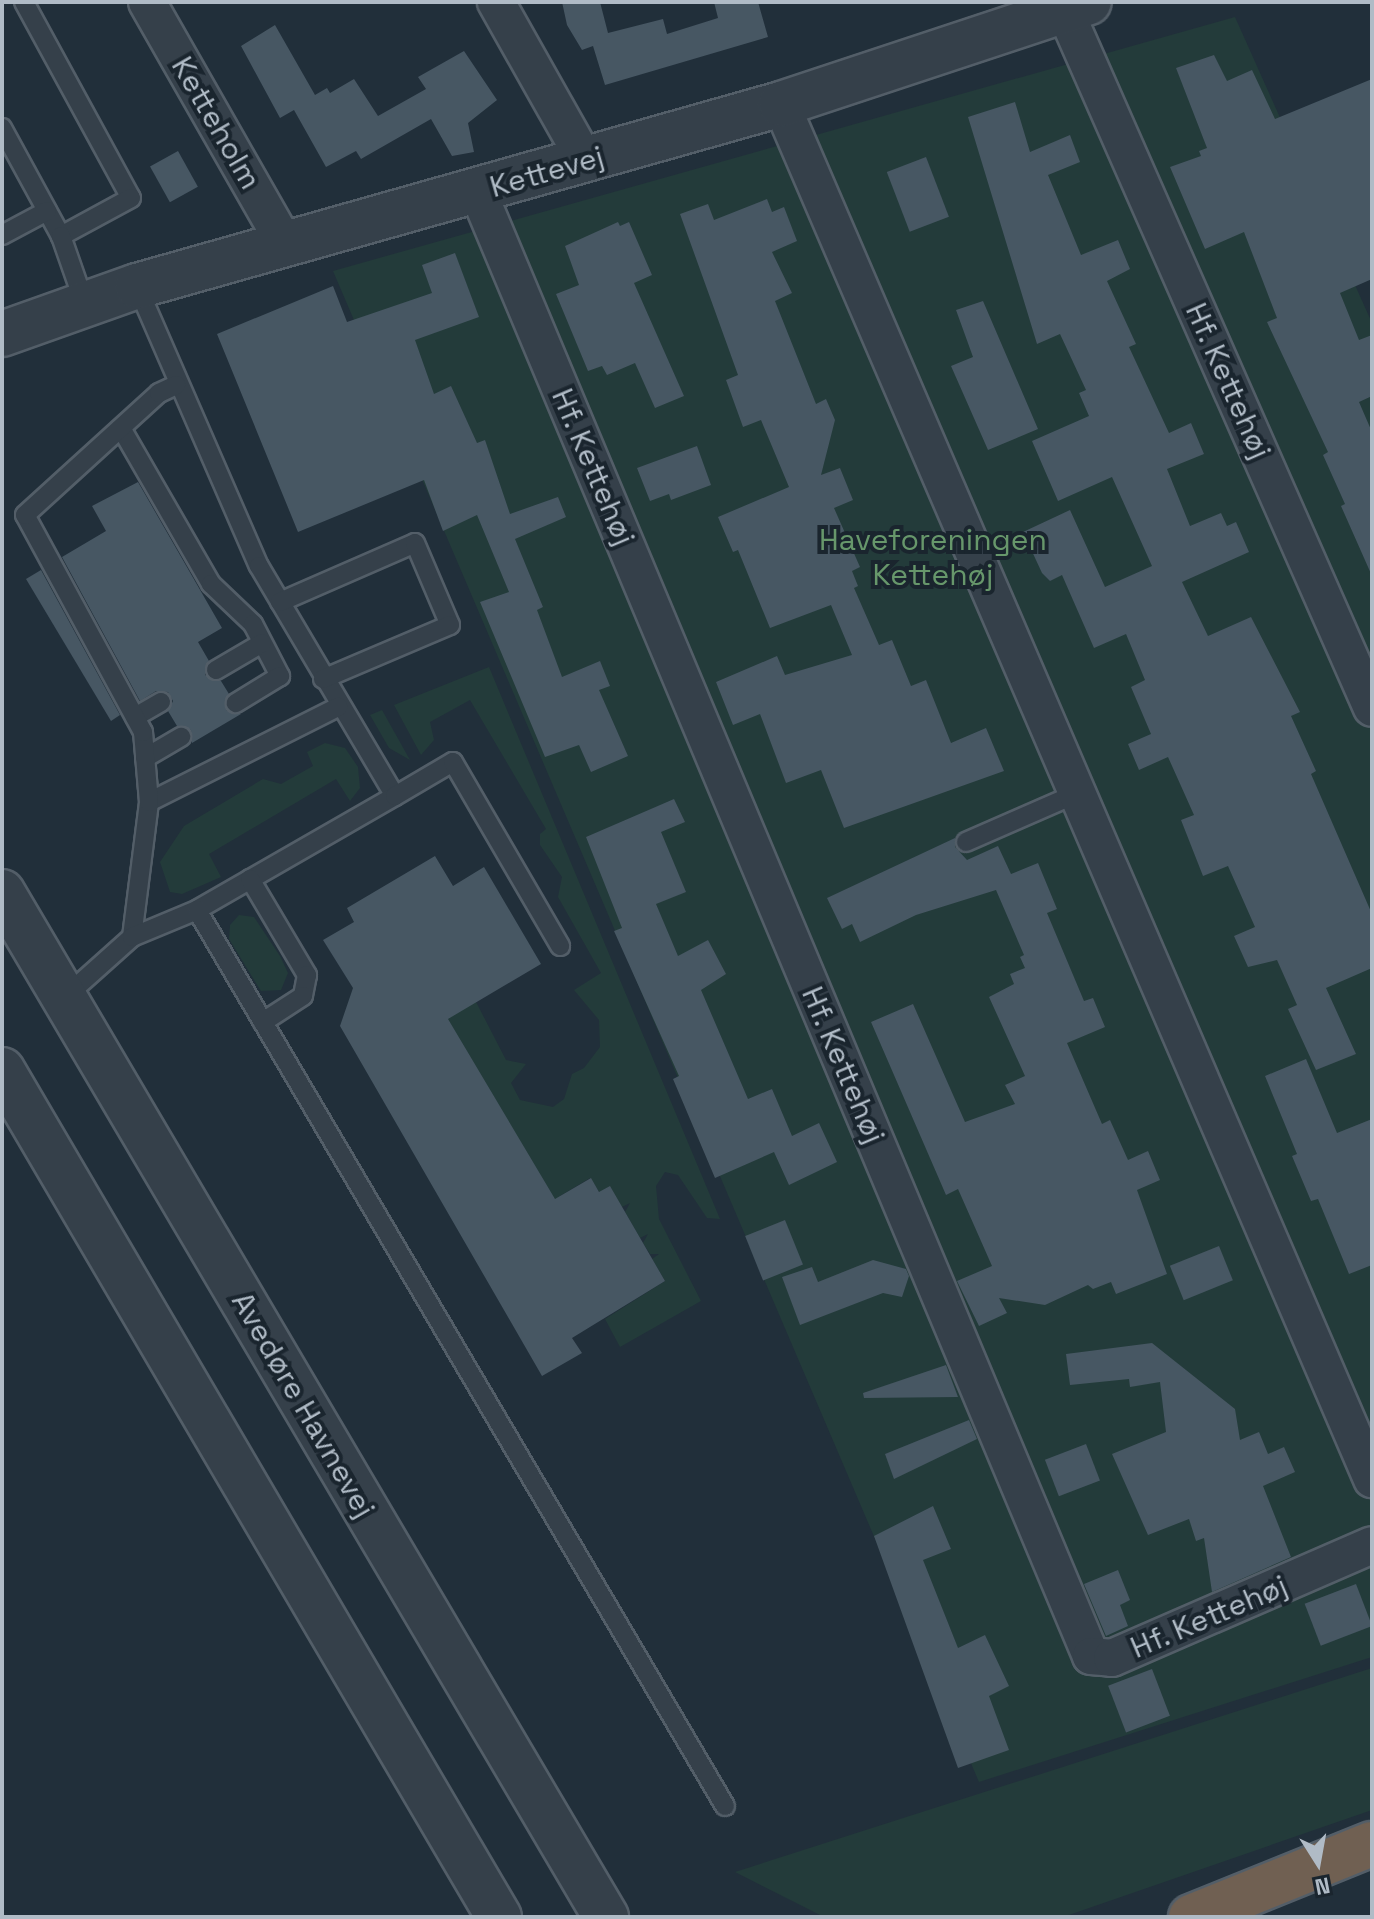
<!DOCTYPE html>
<meta charset="utf-8">
<style>
body{margin:0}
#map{position:relative;width:1374px;height:1919px;overflow:hidden;background:#212f3a;font-family:"Space Grotesk",sans-serif}
div>[style]{position:absolute}
[style*='--x']{left:calc(var(--x)*1px);top:calc(var(--y)*1px);width:calc(var(--w)*1px);rotate:calc(var(--a)*1deg)}
.green>*{inset:0;background:#233b3a}
.building>*{inset:0;background:#475763;transform-origin:0 0}
.roads{filter:drop-shadow(2px 0 #535e68) drop-shadow(-2px 0 #535e68) drop-shadow(0 2px #535e68) drop-shadow(0 -2px #535e68)}
.service>*{height:18px;margin:-9px;padding:0 9px;transform-origin:9px;border-radius:9px;background:#35404a}
.minor>*{height:36px;margin:-18px;padding:0 18px;transform-origin:18px;border-radius:18px;background:#35404a}
.tertiary>*{height:44px;margin:-22px;padding:0 22px;transform-origin:22px;border-radius:22px;background:#35404a}
.motorway>*{height:44px;margin:-22px;padding:0 22px;transform-origin:22px;border-radius:22px;background:#706052}
span{translate:-50% -50%;white-space:nowrap;text-align:center;line-height:1.15;-webkit-text-stroke:8px #1a252e;paint-order:stroke}
.street-label{font-size:30px;color:#b0bbc6}
.park-label{font-size:30px;color:#67976b}
.frame{position:absolute;inset:0;border:4px solid #b0bbc6;pointer-events:none}
.north{position:absolute;left:1278px;top:1823px;width:80px;height:80px;-webkit-text-stroke:6px #1a252e;paint-order:stroke;rotate:169deg;font-size:22px;font-weight:700;line-height:32px;text-align:center;color:#b0bbc6}
.north::after{content:'';display:block;margin:auto;width:28px;height:36px;background:#b0bbc6;clip-path:polygon(50% 0,100% 100%,50% 72%,0 100%)}
</style>
<div id="map">
<div class="green">
<div style="clip-path:polygon(1235px 17px,1372px 323px,1372px 1657px,979px 1782px,333px 271px)"></div>
<div style="clip-path:polygon(489px 667px,720px 1219px,707px 1218px,678px 1175px,665px 1172px,656px 1186px,659px 1219px,701px 1301px,620px 1347px,605px 1319px,665px 1281px,652px 1259px,659px 1254px,650px 1254px,643px 1243px,648px 1234px,640px 1238px,625px 1212px,630px 1203px,622px 1207px,599px 1192px,590px 1178px,560px 1196px,568px 1210px,530px 1232px,427px 985px,474px 998px,506px 1060px,526px 1064px,511px 1083px,520px 1100px,553px 1107px,564px 1099px,572px 1074px,584px 1068px,600px 1047px,599px 1020px,574px 990px,601px 973px,558px 897px,562px 877px,540px 845px,540px 834px,546px 829px,470px 700px,430px 722px,434px 740px,421px 755px,394px 705px)"></div>
<div style="clip-path:polygon(382px 710px,410px 760px,389px 748px,370px 715px)"></div>
<div style="clip-path:polygon(325px 743px,345px 748px,358px 767px,360px 788px,350px 801px,336px 779px,209px 854px,221px 877px,182px 894px,170px 892px,160px 862px,184px 826px,263px 779px,281px 784px,313px 766px,307px 752px)"></div>
<div style="clip-path:polygon(239px 915px,254px 917px,280px 956px,288px 973px,281px 990px,261px 991px,229px 939px,230px 925px)"></div>
<div style="clip-path:polygon(1372px 1668px,1372px 1810px,1063px 1917px,824px 1917px,735px 1872px)"></div>
</div>
<div class="building">
<div style="clip-path:polygon(562px 2px,600px 2px,608px 33px,663px 19px,667px 34px,718px 18px,714px 2px,758px 2px,768px 37px,605px 85px,593px 46px,582px 50px,567px 25px)"></div>
<div style="clip-path:polygon(275px 25px,315px 95px,327px 88px,330px 93px,354px 79px,378px 116px,426px 89px,418px 77px,464px 51px,497px 100px,468px 123px,474px 152px,452px 156px,431px 119px,361px 159px,356px 151px,326px 167px,294px 110px,280px 118px,241px 46px)"></div>
<div style="clip-path:polygon(1214px 55px,1227px 81px,1252px 70px,1275px 119px,1372px 79px,1372px 279px,1340px 293px,1359px 340px,1372px 335px,1372px 396px,1359px 402px,1372px 432px,1372px 576px,1341px 506px,1345px 504px,1323px 455px,1328px 452px,1267px 322px,1277px 318px,1244px 232px,1205px 249px,1170px 167px,1201px 156px,1199px 151px,1207px 148px,1176px 68px)"></div>
<div style="clip-path:polygon(1015px 102px,1030px 152px,1070px 135px,1080px 162px,1048px 175px,1081px 255px,1118px 240px,1130px 269px,1107px 281px,1136px 344px,1129px 347px,1169px 433px,1191px 423px,1204px 454px,1167px 469px,1190px 526px,1221px 513px,1227px 526px,1236px 522px,1249px 552px,1182px 582px,1208px 636px,1251px 617px,1300px 712px,1291px 716px,1316px 771px,1311px 774px,1372px 914px,1372px 968px,1326px 988px,1356px 1054px,1316px 1070px,1288px 1009px,1297px 1005px,1277px 960px,1248px 967px,1234px 936px,1255px 927px,1228px 866px,1203px 876px,1181px 820px,1194px 815px,1168px 757px,1139px 770px,1128px 744px,1151px 734px,1131px 687px,1145px 680px,1126px 634px,1094px 648px,1062px 575px,1050px 581px,1042px 573px,1023px 532px,1070px 510px,1105px 587px,1152px 566px,1112px 477px,1058px 501px,1032px 441px,1089px 416px,1079px 393px,1086px 390px,1060px 334px,1037px 344px,968px 117px)"></div>
<div style="left:178px;top:151px;width:41px;height:32px;rotate:61deg"></div>
<div style="left:926px;top:157px;width:64px;height:42px;rotate:69deg"></div>
<div style="clip-path:polygon(767px 199px,772px 212px,784px 207px,797px 241px,772px 252px,792px 293px,775px 301px,816px 404px,826px 399px,835px 420px,821px 475px,840px 468px,853px 500px,834px 508px,860px 567px,852px 571px,858px 586px,854px 588px,879px 645px,892px 640px,911px 686px,926px 680px,951px 743px,986px 728px,1004px 771px,844px 828px,821px 770px,786px 783px,760px 714px,733px 725px,716px 682px,777px 656px,785px 675px,852px 655px,831px 605px,770px 628px,738px 550px,733px 552px,718px 517px,789px 487px,761px 420px,743px 427px,726px 380px,738px 375px,680px 214px,708px 204px,714px 220px)"></div>
<div style="clip-path:polygon(618px 222px,620px 226px,629px 222px,652px 275px,634px 283px,684px 396px,655px 408px,635px 363px,607px 375px,602px 366px,588px 371px,556px 294px,579px 285px,565px 246px)"></div>
<div style="clip-path:polygon(455px 253px,479px 317px,415px 340px,434px 394px,451px 386px,477px 443px,485px 440px,510px 514px,558px 497px,566px 517px,515px 539px,543px 607px,537px 610px,562px 677px,600px 661px,610px 686px,599px 690px,628px 756px,591px 772px,579px 745px,545px 757px,480px 602px,509px 592px,477px 515px,443px 531px,424px 480px,298px 532px,217px 334px,333px 286px,347px 322px,432px 293px,422px 265px)"></div>
<div style="clip-path:polygon(983px 301px,1038px 429px,988px 450px,951px 366px,973px 357px,956px 310px)"></div>
<div style="clip-path:polygon(697px 446px,711px 485px,671px 500px,669px 494px,650px 501px,637px 468px)"></div>
<div style="clip-path:polygon(138px 482px,222px 628px,198px 642px,209px 661px,205px 675px,221px 681px,229px 694px,226px 710px,241px 714px,192px 743px,191px 730px,177px 726px,168px 711px,173px 701px,168px 692px,156px 691px,140px 701px,62px 557px,106px 531px,92px 506px)"></div>
<div style="clip-path:polygon(41px 570px,120px 715px,111px 721px,26px 579px)"></div>
<div style="clip-path:polygon(674px 799px,685px 822px,661px 832px,686px 892px,656px 904px,678px 956px,708px 940px,726px 974px,701px 990px,748px 1099px,772px 1089px,792px 1136px,819px 1123px,837px 1162px,789px 1185px,774px 1152px,715px 1178px,673px 1079px,679px 1076px,614px 931px,622px 928px,586px 837px)"></div>
<div style="clip-path:polygon(955px 838px,955px 847px,967px 860px,998px 846px,1011px 874px,1038px 863px,1057px 909px,1047px 913px,1084px 1001px,1093px 998px,1105px 1027px,1067px 1043px,1102px 1124px,1110px 1120px,1128px 1160px,1148px 1151px,1160px 1180px,1137px 1190px,1167px 1274px,1116px 1294px,1111px 1282px,1093px 1289px,1088px 1285px,1045px 1305px,999px 1298px,1007px 1313px,979px 1326px,957px 1281px,992px 1266px,958px 1189px,946px 1195px,871px 1022px,913px 1004px,965px 1122px,1015px 1104px,1005px 1085px,1025px 1076px,989px 997px,1014px 984px,1010px 974px,1025px 968px,1020px 957px,1024px 955px,996px 890px,916px 915px,860px 942px,852px 924px,842px 929px,827px 898px)"></div>
<div style="clip-path:polygon(435px 856px,453px 886px,484px 867px,541px 964px,448px 1019px,555px 1199px,591px 1178px,599px 1192px,610px 1186px,665px 1281px,572px 1338px,582px 1353px,542px 1376px,340px 1026px,353px 988px,323px 940px,354px 922px,347px 908px)"></div>
<div style="clip-path:polygon(1306px 1059px,1337px 1133px,1372px 1119px,1372px 1265px,1349px 1274px,1318px 1199px,1311px 1201px,1292px 1156px,1297px 1154px,1265px 1076px)"></div>
<div style="left:785px;top:1220px;width:48px;height:43px;rotate:68deg"></div>
<div style="left:1219px;top:1246px;width:37px;height:53px;rotate:68deg"></div>
<div style="clip-path:polygon(873px 1260px,906px 1269px,909px 1276px,902px 1297px,883px 1293px,800px 1325px,782px 1277px,812px 1267px,818px 1282px)"></div>
<div style="clip-path:polygon(1152px 1343px,1235px 1409px,1240px 1440px,1259px 1432px,1268px 1454px,1284px 1447px,1295px 1472px,1263px 1486px,1291px 1557px,1212px 1592px,1204px 1538px,1196px 1541px,1189px 1519px,1148px 1535px,1112px 1454px,1166px 1432px,1160px 1382px,1130px 1387px,1129px 1379px,1070px 1385px,1066px 1354px)"></div>
<div style="clip-path:polygon(946px 1365px,958px 1397px,864px 1398px,863px 1393px)"></div>
<div style="clip-path:polygon(969px 1420px,977px 1439px,894px 1479px,885px 1454px)"></div>
<div style="left:1086px;top:1444px;width:39px;height:44px;rotate:69deg"></div>
<div style="clip-path:polygon(933px 1506px,951px 1549px,923px 1560px,958px 1648px,985px 1635px,1009px 1686px,989px 1696px,1009px 1750px,958px 1768px,874px 1536px)"></div>
<div style="clip-path:polygon(1118px 1570px,1130px 1600px,1120px 1605px,1128px 1626px,1106px 1636px,1084px 1584px)"></div>
<div style="left:1356px;top:1584px;width:45px;height:55px;rotate:69deg"></div>
<div style="left:1152px;top:1669px;width:50px;height:47px;rotate:69deg"></div>
</div>
<div class="roads">
<div class="service">
<div style="--x:24;--y:2;--w:223;--a:61.4"></div>
<div style="--x:131;--y:198;--w:80;--a:151.5"></div>
<div style="--x:2;--y:128;--w:123;--a:61.4"></div>
<div style="--x:61;--y:236;--w:70;--a:70.8"></div>
<div style="--x:2;--y:235;--w:51;--a:-28.1"></div>
<div style="--x:137;--y:286;--w:305;--a:66.5"></div>
<div style="--x:259;--y:566;--w:267;--a:59.4"></div>
<div style="--x:395;--y:796;--w:228;--a:150.1"></div>
<div style="--x:121;--y:428;--w:180;--a:60"></div>
<div style="--x:211;--y:584;--w:58;--a:43.6"></div>
<div style="--x:253;--y:624;--w:59;--a:62.6"></div>
<div style="--x:280;--y:676;--w:52;--a:148.5"></div>
<div style="--x:280;--y:602;--w:147;--a:-23.6"></div>
<div style="--x:415;--y:543;--w:89;--a:66.9"></div>
<div style="--x:450;--y:625;--w:138;--a:157"></div>
<div style="--x:216;--y:670;--w:53;--a:-30.4"></div>
<div style="--x:135;--y:717;--w:30;--a:-30"></div>
<div style="--x:145;--y:758;--w:42;--a:-30.3"></div>
<div style="--x:395;--y:796;--w:67;--a:-30.4"></div>
<div style="--x:453;--y:762;--w:213;--a:59.8"></div>
<div style="--x:149;--y:802;--w:212;--a:-26.7"></div>
<div style="--x:966;--y:842;--w:120;--a:-23.6"></div>
<div style="--x:250;--y:879;--w:112;--a:59.3"></div>
<div style="--x:307;--y:975;--w:21;--a:101"></div>
<div style="--x:303;--y:996;--w:48;--a:147"></div>
<div style="--x:132;--y:937;--w:136;--a:-82.8"></div>
<div style="--x:149;--y:802;--w:70;--a:-94.9"></div>
<div style="--x:143;--y:732;--w:247;--a:-118.5"></div>
<div style="--x:25;--y:515;--w:181;--a:-42.3"></div>
<div style="--x:159;--y:393;--w:19;--a:-25"></div>
<div style="--x:65;--y:997;--w:90;--a:-41.8"></div>
<div style="--x:132;--y:937;--w:70;--a:-22.6"></div>
<div style="--x:197;--y:910;--w:1040;--a:59.49"></div>
</div>
<div class="minor">
<div style="--x:147;--y:2;--w:279;--a:60.3"></div>
<div style="--x:496;--y:2;--w:184;--a:60.6"></div>
<div style="--x:1061;--y:2;--w:771;--a:66.23"></div>
<div style="--x:781;--y:104;--w:1497;--a:66.74"></div>
<div style="--x:478;--y:192;--w:1587;--a:67.28"></div>
<div style="--x:1091;--y:1656;--w:21;--a:5"></div>
<div style="--x:1112;--y:1658;--w:283;--a:-23.5"></div>
</div>
<div class="tertiary">
<div style="--x:2;--y:334;--w:143;--a:-19.6"></div>
<div style="--x:137;--y:286;--w:669;--a:-15.78"></div>
<div style="--x:781;--y:104;--w:324;--a:-18.3"></div>
<div style="--x:2;--y:892;--w:1190;--a:59.49"></div>
<div style="--x:2;--y:1070;--w:982;--a:59.6"></div>
</div>
<div class="motorway">
<div style="--x:1191;--y:1917;--w:195;--a:-22"></div>
</div>
</div>
<div class="street-label">
<span style="left:216px;top:123px;rotate:60deg">Ketteholm</span>
<span style="left:547px;top:172px;rotate:-16deg">Kettevej</span>
<span style="left:1228px;top:381px;rotate:66deg">Hf. Kettehøj</span>
<span style="left:593px;top:467px;rotate:67deg">Hf. Kettehøj</span>
<span style="left:843px;top:1065px;rotate:67deg">Hf. Kettehøj</span>
<span style="left:303px;top:1405px;rotate:60deg">Avedøre Havnevej</span>
<span style="left:1209px;top:1617px;rotate:-23deg">Hf. Kettehøj</span>
</div>
<div class="park-label">
<span style="left:933px;top:557px">Haveforeningen<br>Kettehøj</span>
</div>
<div class="frame"></div>
<div class="north">N</div>
</div>
